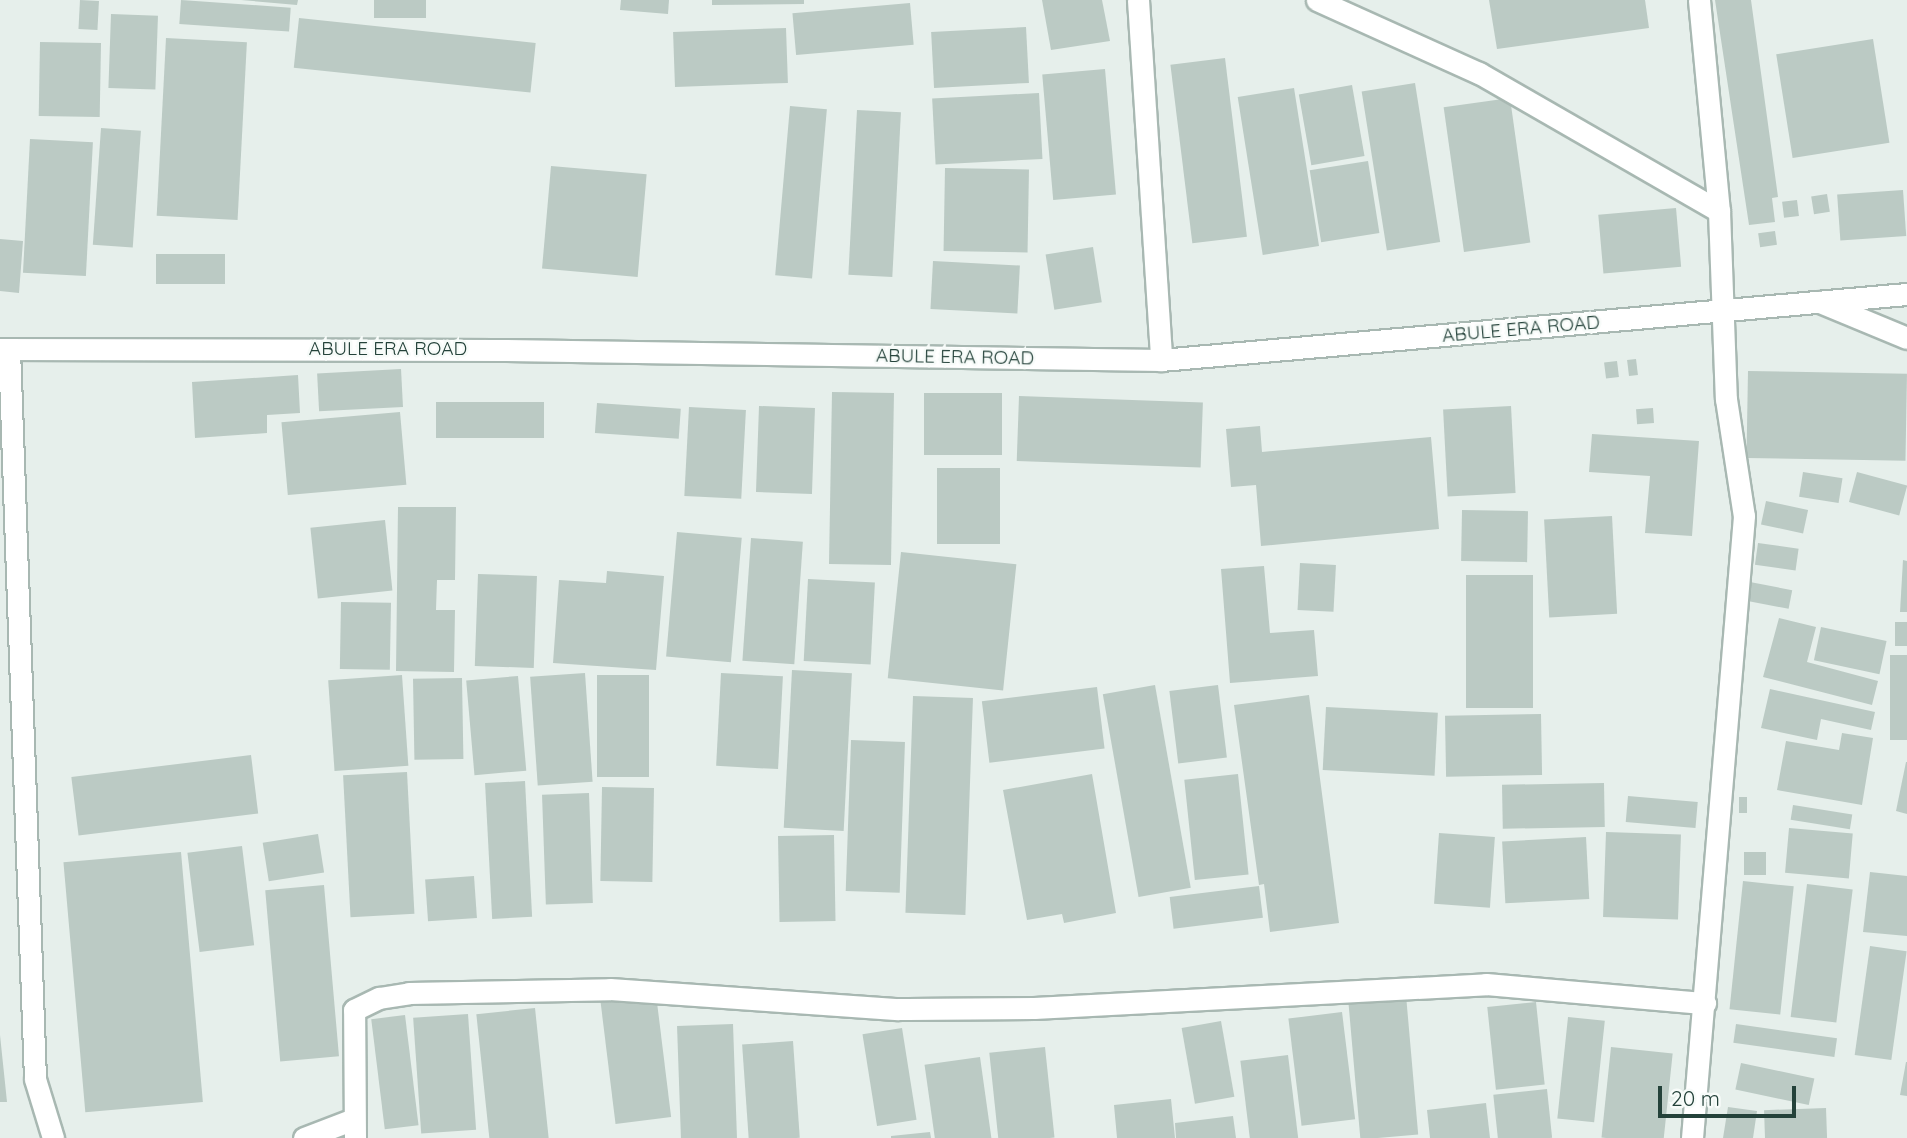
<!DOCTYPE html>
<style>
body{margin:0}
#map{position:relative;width:1907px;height:1138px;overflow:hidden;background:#e6efeb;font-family:Quicksand,sans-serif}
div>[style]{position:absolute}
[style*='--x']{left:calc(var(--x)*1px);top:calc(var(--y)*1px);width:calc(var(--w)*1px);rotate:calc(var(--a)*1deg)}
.building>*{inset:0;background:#bbcac4;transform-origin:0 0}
.roads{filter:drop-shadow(2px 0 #a8b8b2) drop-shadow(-2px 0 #a8b8b2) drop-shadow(0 2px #a8b8b2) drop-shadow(0 -2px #a8b8b2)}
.street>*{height:21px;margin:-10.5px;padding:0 10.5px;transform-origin:10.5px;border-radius:10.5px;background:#fff}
.secondary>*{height:21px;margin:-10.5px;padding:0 10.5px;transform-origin:10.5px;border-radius:10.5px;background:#fff}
span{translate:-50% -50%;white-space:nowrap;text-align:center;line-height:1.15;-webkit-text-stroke:5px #f7fbf9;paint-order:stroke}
.street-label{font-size:19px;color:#24423a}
.scale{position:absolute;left:1658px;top:1086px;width:138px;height:32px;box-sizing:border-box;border:4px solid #24423a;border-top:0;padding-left:9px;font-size:21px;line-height:24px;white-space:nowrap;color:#24423a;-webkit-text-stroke:5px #f7fbf9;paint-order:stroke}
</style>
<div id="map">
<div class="building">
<div style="left:80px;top:0;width:19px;height:29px;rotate:3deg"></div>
<div style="left:181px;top:0;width:110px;height:24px;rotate:4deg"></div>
<div style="clip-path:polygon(241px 0,298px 0,297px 5px)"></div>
<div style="left:374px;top:0;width:52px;height:18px"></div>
<div style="clip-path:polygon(621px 0,669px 0,668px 14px,620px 10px)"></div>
<div style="clip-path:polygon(712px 0,804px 0,804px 4px,712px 5px)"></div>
<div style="clip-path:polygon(1042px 0,1102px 0,1110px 41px,1051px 50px)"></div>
<div style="clip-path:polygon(1489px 0,1645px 0,1649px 28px,1497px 49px)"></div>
<div style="clip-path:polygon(1715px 0,1751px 0,1778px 197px,1772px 198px,1775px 222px,1749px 225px)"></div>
<div style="left:910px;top:3px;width:42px;height:118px;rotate:85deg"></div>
<div style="left:111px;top:14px;width:47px;height:74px;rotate:2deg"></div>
<div style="left:299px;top:18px;width:238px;height:50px;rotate:6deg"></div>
<div style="left:1026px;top:27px;width:56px;height:95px;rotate:87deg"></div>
<div style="left:786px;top:28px;width:55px;height:113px;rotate:88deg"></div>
<div style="left:166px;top:38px;width:81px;height:178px;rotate:3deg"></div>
<div style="left:1873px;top:39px;width:105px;height:98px;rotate:81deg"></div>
<div style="left:40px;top:42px;width:61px;height:74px;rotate:1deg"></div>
<div style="left:1225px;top:58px;width:180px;height:55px;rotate:83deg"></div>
<div style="left:1105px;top:69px;width:126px;height:63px;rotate:85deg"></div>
<div style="left:1415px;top:83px;width:161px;height:54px;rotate:81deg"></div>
<div style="left:1352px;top:85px;width:72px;height:54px;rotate:80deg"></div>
<div style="left:1294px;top:88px;width:160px;height:57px;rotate:81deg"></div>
<div style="left:1039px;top:93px;width:66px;height:107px;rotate:87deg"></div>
<div style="left:1510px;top:98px;width:146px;height:67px;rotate:82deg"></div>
<div style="left:790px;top:106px;width:37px;height:170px;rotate:5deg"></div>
<div style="left:857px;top:110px;width:44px;height:165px;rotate:3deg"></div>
<div style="left:101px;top:128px;width:40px;height:117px;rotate:4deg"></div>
<div style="left:30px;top:139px;width:63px;height:134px;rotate:3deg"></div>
<div style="left:1368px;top:161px;width:73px;height:59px;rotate:81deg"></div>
<div style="left:551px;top:166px;width:96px;height:103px;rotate:5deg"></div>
<div style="left:945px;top:168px;width:84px;height:83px;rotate:1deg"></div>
<div style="left:1903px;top:190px;width:46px;height:66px;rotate:86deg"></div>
<div style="left:1827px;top:194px;width:18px;height:16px;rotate:81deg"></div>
<div style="left:1797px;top:200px;width:16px;height:15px;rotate:83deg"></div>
<div style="left:1676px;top:208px;width:59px;height:78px;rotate:85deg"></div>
<div style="left:1775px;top:231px;width:14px;height:17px;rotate:82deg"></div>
<div style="clip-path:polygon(0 239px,23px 241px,19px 293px,0 291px)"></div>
<div style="left:1093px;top:247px;width:56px;height:48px;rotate:81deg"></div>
<div style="left:225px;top:254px;width:30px;height:69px;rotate:90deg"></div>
<div style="left:933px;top:261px;width:87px;height:48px;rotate:3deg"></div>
<div style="left:1636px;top:359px;width:16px;height:9px;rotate:83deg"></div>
<div style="left:1617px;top:361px;width:16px;height:13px;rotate:83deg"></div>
<div style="left:401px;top:369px;width:38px;height:84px;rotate:87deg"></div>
<div style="left:1748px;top:371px;width:159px;height:87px;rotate:1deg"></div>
<div style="clip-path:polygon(298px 375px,300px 413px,267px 415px,267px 433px,195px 438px,192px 382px)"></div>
<div style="left:832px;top:392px;width:62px;height:172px;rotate:1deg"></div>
<div style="left:924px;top:393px;width:78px;height:62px"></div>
<div style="left:1019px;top:396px;width:184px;height:65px;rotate:2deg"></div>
<div style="left:436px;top:402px;width:108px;height:36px"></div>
<div style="left:597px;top:403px;width:84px;height:30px;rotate:4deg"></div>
<div style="left:759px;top:406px;width:56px;height:86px;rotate:2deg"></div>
<div style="left:1511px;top:406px;width:87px;height:68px;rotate:87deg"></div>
<div style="left:689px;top:407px;width:57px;height:89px;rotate:3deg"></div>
<div style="left:1653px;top:408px;width:15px;height:17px;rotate:86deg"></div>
<div style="left:400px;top:412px;width:73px;height:119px;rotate:85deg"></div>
<div style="clip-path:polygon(1260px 426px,1262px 452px,1431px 437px,1439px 529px,1261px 546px,1256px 485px,1231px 487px,1226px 429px)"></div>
<div style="clip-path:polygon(1592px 434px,1699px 441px,1692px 536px,1645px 533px,1650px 476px,1589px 472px)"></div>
<div style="left:937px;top:468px;width:63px;height:76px"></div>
<div style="left:1803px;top:472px;width:40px;height:25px;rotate:9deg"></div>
<div style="left:1857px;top:472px;width:52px;height:31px;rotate:15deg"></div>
<div style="left:1766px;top:501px;width:43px;height:24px;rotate:12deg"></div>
<div style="clip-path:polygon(398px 507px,456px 507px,455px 580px,437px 580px,436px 610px,455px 610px,454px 672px,396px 671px)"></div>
<div style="left:1462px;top:510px;width:66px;height:51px;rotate:1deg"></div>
<div style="left:1612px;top:516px;width:98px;height:68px;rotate:87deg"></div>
<div style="left:385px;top:520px;width:71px;height:75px;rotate:84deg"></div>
<div style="left:677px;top:532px;width:65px;height:125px;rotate:5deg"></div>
<div style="left:751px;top:538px;width:52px;height:123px;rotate:4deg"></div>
<div style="left:1758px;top:543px;width:41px;height:22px;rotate:8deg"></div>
<div style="left:901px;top:552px;width:116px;height:127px;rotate:6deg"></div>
<div style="clip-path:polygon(1903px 560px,1907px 561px,1907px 612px,1900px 612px)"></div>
<div style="left:1300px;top:563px;width:36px;height:47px;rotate:3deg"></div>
<div style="clip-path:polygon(1264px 566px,1270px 633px,1314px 630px,1318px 676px,1230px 683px,1221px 569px)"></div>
<div style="clip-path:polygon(607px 571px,664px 576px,656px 670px,553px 663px,559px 580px,606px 583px)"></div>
<div style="left:478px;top:574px;width:59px;height:92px;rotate:2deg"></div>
<div style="left:1466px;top:575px;width:67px;height:133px"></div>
<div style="left:808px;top:579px;width:67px;height:82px;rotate:3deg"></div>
<div style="left:1750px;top:582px;width:43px;height:19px;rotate:11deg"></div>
<div style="left:341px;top:602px;width:50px;height:67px;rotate:1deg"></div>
<div style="clip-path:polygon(1779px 618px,1816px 627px,1807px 662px,1878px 681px,1872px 705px,1763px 677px)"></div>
<div style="left:1895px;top:622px;width:12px;height:24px"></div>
<div style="left:1821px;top:627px;width:67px;height:34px;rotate:12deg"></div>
<div style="left:1890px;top:655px;width:17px;height:85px"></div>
<div style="left:792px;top:670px;width:60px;height:158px;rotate:3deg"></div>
<div style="left:585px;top:673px;width:109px;height:55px;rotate:86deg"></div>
<div style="left:721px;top:673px;width:62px;height:93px;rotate:3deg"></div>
<div style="left:402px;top:675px;width:91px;height:74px;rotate:86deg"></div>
<div style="left:597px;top:675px;width:52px;height:102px"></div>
<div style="left:518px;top:676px;width:95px;height:52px;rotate:85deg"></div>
<div style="left:462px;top:678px;width:81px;height:49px;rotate:89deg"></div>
<div style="left:1155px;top:685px;width:206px;height:53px;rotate:80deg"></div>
<div style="left:1218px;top:685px;width:73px;height:49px;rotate:83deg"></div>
<div style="left:1097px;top:687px;width:62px;height:116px;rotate:83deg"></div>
<div style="clip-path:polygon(1770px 689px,1875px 712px,1871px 730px,1821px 719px,1817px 740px,1761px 728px)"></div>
<div style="clip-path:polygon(1309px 695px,1339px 923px,1270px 932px,1264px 884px,1259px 885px,1234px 705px)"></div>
<div style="left:913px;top:696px;width:60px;height:217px;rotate:2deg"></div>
<div style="left:1326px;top:707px;width:112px;height:63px;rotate:3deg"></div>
<div style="left:1541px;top:714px;width:61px;height:96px;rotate:89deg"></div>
<div style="clip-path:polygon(1842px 733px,1873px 738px,1862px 805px,1777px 790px,1786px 741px,1839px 750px)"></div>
<div style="left:851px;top:740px;width:54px;height:151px;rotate:2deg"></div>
<div style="left:251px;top:755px;width:59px;height:181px;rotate:83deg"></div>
<div style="clip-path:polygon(1906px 762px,1907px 762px,1907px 814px,1896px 811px)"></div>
<div style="left:407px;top:772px;width:142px;height:64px;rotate:87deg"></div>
<div style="clip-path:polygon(1092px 774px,1116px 913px,1064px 923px,1062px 914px,1027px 920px,1003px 790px)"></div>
<div style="left:1238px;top:774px;width:101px;height:54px;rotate:84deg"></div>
<div style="left:525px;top:781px;width:136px;height:40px;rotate:87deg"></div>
<div style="left:1604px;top:783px;width:44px;height:102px;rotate:89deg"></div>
<div style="left:602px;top:787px;width:52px;height:94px;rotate:1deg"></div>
<div style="left:589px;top:793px;width:110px;height:47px;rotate:88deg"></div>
<div style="left:1628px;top:796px;width:70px;height:26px;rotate:5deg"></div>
<div style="left:1739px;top:797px;width:8px;height:16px"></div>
<div style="left:1793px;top:805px;width:60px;height:15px;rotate:9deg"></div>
<div style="left:1789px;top:828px;width:64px;height:45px;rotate:5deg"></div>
<div style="left:1606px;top:832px;width:75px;height:85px;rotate:2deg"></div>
<div style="left:1439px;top:833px;width:56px;height:71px;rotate:4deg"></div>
<div style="left:318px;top:834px;width:39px;height:56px;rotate:81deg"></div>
<div style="left:834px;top:835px;width:86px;height:56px;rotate:89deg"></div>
<div style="left:1586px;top:837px;width:62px;height:84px;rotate:87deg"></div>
<div style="left:242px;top:846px;width:100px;height:55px;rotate:83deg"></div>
<div style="left:181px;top:852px;width:251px;height:118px;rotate:85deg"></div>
<div style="left:1744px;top:852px;width:22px;height:23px"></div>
<div style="clip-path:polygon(1870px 872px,1907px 876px,1907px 936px,1863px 932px)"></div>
<div style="left:474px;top:876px;width:42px;height:49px;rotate:86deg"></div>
<div style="left:1743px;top:881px;width:51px;height:129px;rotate:6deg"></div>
<div style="left:1807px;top:884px;width:46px;height:134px;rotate:7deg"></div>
<div style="left:324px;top:885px;width:172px;height:59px;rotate:85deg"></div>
<div style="left:1259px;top:886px;width:32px;height:90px;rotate:83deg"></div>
<div style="left:1870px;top:946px;width:37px;height:110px;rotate:8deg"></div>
<div style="left:656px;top:994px;width:124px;height:56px;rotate:83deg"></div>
<div style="left:1406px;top:995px;width:140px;height:58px;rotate:85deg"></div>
<div style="left:1536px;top:1002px;width:83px;height:49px;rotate:84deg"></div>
<div style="left:535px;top:1008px;width:131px;height:59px;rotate:84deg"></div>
<div style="left:1342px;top:1012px;width:108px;height:54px;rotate:83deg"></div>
<div style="left:468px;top:1014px;width:116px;height:55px;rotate:86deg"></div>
<div style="left:405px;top:1015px;width:111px;height:34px;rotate:83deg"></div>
<div style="left:1568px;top:1017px;width:37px;height:102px;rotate:6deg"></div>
<div style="left:1221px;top:1021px;width:77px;height:40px;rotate:80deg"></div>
<div style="left:733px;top:1024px;width:114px;height:56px;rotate:88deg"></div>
<div style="left:1736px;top:1024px;width:102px;height:19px;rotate:8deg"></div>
<div style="left:902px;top:1028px;width:93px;height:40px;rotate:81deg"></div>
<div style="clip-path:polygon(0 1035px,7px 1102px,0 1102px)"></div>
<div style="left:793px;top:1041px;width:97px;height:51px;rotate:86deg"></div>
<div style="left:1045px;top:1047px;width:91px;height:56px;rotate:84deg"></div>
<div style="left:1611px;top:1047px;width:62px;height:91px;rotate:6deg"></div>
<div style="left:1288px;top:1055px;width:84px;height:48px;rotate:83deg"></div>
<div style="left:980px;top:1057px;width:82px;height:56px;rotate:82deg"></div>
<div style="clip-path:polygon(1906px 1062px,1907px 1062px,1907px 1096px,1900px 1095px)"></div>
<div style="left:1741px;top:1063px;width:75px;height:27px;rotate:12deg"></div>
<div style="left:1547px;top:1089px;width:49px;height:54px;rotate:84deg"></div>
<div style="clip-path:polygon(1171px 1099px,1175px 1138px,1117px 1138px,1114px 1105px)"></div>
<div style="clip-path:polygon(1486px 1103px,1490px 1138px,1430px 1138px,1427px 1110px)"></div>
<div style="clip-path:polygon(1728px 1107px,1757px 1111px,1753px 1138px,1723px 1138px)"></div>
<div style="left:1826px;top:1108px;width:30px;height:62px;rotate:88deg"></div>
<div style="clip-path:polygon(1233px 1116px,1236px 1138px,1176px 1138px,1175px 1123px)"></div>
<div style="clip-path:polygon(930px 1132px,931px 1138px,891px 1138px,891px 1136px)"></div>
</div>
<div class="roads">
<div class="street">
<div style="--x:1138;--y:0;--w:361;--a:86.3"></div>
<div style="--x:1317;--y:0;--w:178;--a:24.3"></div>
<div style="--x:1479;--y:73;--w:277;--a:29.9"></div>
<div style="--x:1719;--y:211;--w:188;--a:87.9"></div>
<div style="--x:1726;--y:399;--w:118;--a:81.3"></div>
<div style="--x:1744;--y:516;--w:624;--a:94.78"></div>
<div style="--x:1699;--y:0;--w:212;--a:84.6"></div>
<div style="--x:1820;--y:302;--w:94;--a:22.5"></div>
<div style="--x:9;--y:349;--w:730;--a:87.96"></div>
<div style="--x:35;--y:1079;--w:62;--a:73"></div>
<div style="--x:304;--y:1138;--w:53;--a:-20.8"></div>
<div style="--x:355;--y:1138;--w:128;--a:-90.4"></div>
<div style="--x:354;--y:1010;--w:28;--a:-26"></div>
<div style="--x:379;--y:998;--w:30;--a:-9"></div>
<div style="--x:409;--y:993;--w:201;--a:-1.1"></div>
<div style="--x:610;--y:989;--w:289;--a:4"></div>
<div style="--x:898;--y:1009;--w:136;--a:-0.4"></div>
<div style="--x:1034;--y:1008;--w:453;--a:-3"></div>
<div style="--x:1486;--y:984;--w:220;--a:5"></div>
</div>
<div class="secondary">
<div style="--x:0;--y:349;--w:506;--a:0.11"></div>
<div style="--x:506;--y:350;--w:655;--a:0.87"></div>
<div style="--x:1161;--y:360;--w:749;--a:-5.06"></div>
</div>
</div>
<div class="street-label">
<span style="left:1521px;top:329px;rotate:-5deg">ABULE ERA ROAD</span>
<span style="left:388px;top:349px">ABULE ERA ROAD</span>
<span style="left:955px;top:357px;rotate:1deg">ABULE ERA ROAD</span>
</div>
<div class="scale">20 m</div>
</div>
